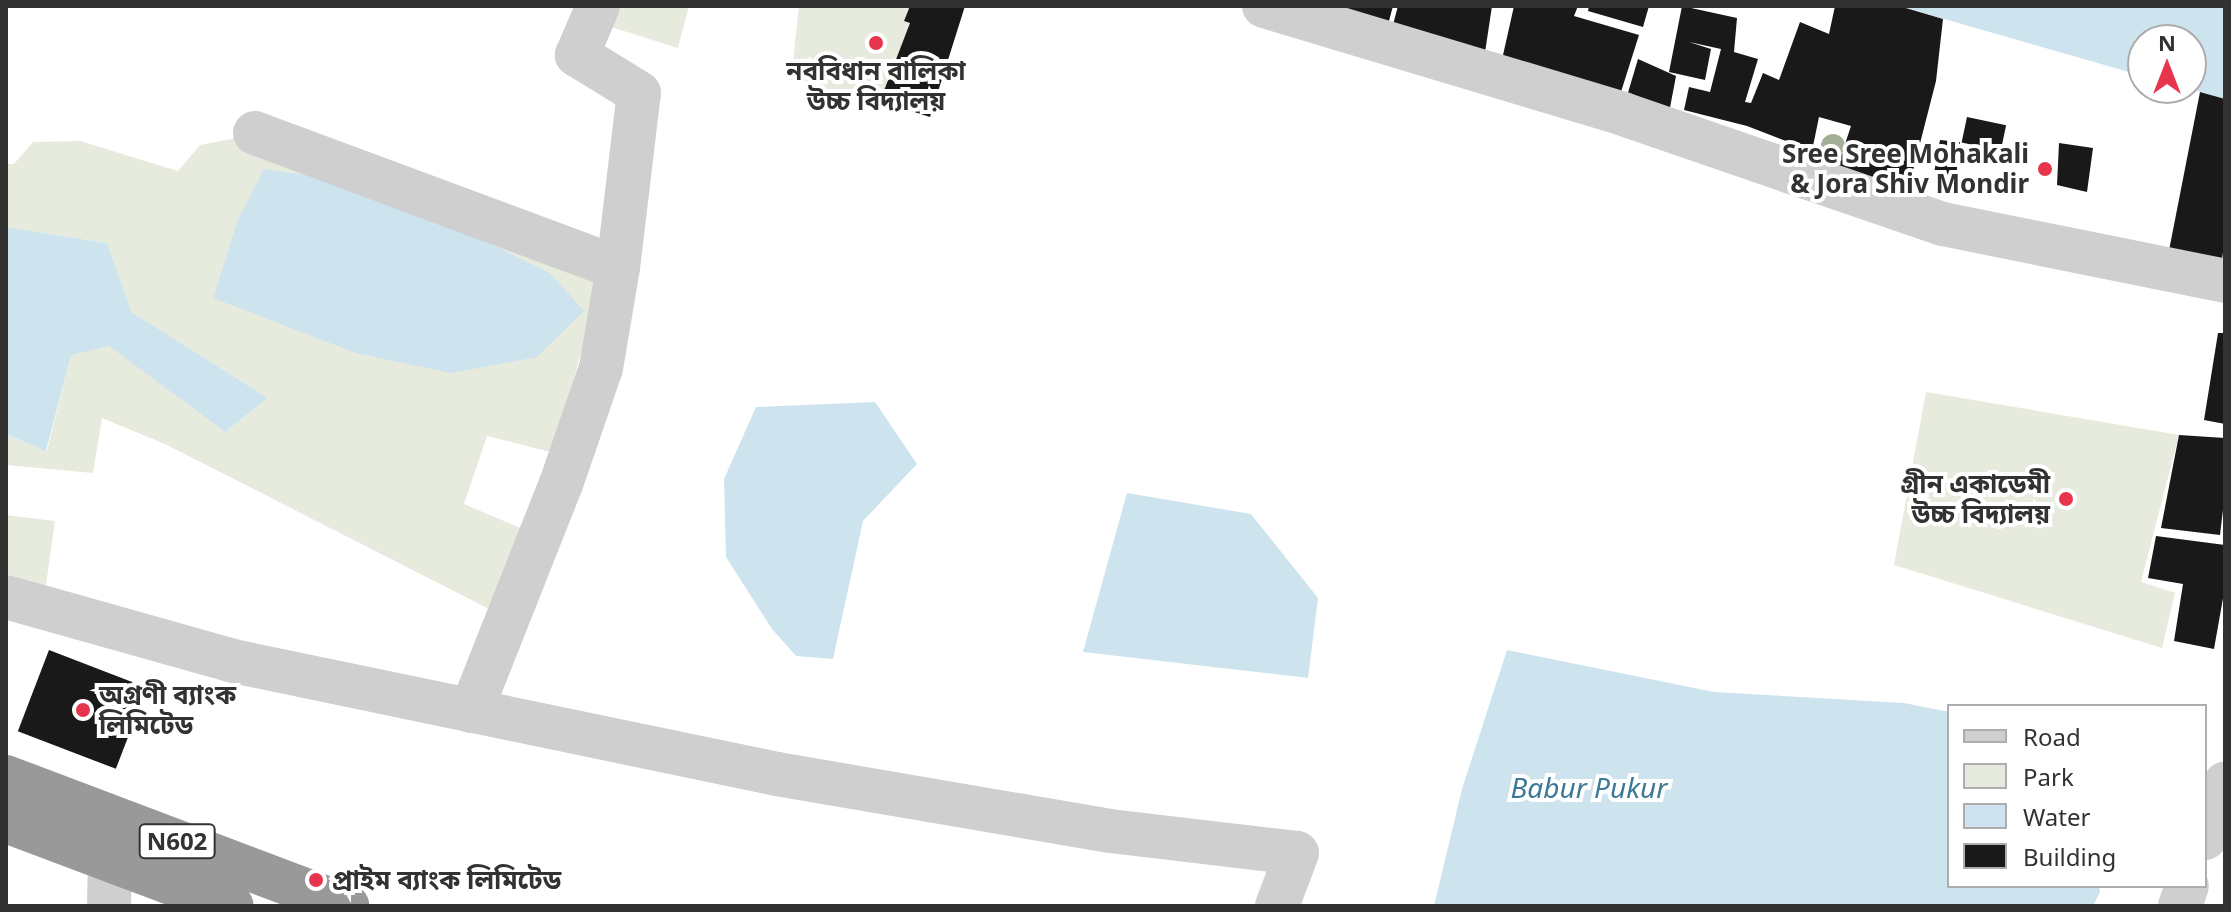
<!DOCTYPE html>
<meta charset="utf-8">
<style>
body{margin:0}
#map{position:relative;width:2231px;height:912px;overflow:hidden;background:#fff;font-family:"Noto Sans","Noto Sans Bengali",sans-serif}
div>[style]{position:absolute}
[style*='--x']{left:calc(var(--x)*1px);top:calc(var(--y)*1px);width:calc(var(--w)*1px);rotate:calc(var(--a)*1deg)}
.green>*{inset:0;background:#e6ebdd}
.water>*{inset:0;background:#cde3ee}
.building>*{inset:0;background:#191919;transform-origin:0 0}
.minor>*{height:44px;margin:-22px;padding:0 22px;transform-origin:22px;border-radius:22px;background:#cfcfcf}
.highway>*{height:44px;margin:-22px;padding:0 22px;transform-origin:22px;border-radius:22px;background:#999}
.trees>*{width:24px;height:24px;margin:-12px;border-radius:50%;background:#a3b095}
.dots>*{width:22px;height:22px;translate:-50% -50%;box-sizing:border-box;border:4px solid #fff;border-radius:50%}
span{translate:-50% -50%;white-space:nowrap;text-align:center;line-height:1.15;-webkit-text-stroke:8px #fff;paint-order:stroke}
.shield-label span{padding:2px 6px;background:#fff;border:2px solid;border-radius:6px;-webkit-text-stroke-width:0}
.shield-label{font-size:24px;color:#323232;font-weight:700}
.poi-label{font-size:26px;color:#323232;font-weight:700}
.right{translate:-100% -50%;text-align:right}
.left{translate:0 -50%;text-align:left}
.water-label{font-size:28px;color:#3d7996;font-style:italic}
.frame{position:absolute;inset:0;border:8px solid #323232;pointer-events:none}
.legend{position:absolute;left:1947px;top:704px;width:260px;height:184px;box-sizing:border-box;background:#fff;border:2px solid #adadad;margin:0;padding:10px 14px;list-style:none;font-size:24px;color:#323232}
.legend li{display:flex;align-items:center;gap:16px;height:40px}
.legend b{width:40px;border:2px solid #adadad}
.north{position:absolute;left:2127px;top:24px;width:80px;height:80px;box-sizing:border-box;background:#fff;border:2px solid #adadad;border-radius:50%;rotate:0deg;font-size:22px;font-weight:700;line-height:32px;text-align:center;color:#323232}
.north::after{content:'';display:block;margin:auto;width:28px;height:36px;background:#e8354e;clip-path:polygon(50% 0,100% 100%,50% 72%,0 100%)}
</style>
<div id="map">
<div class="green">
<div style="clip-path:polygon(598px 6px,689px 6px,678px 48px,592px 21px)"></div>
<div style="clip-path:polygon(799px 6px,910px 6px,904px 21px,910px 23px,878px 106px,791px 80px)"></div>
<div style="clip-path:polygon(242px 137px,600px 282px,554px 453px,487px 436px,464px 504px,530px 532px,499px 614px,165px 444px,102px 418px,93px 473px,6px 465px,6px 434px,47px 451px,71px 354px,110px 346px,225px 432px,268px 398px,130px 312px,107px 243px,6px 227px,6px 164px,14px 164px,33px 142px,80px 141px,178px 171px,200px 145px)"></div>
<div style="clip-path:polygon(1926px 392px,2179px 435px,2141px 582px,2175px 593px,2162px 648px,1894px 565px)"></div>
<div style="clip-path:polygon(6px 515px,55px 521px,46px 585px,6px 574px)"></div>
</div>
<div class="water">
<div style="clip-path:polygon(1899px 6px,2225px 6px,2225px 99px,2187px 88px,2191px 88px,2191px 40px,2143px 40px,2143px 76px)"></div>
<div style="clip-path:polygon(264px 169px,334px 179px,458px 228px,550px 273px,584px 311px,537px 357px,451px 373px,356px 353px,213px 298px,238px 220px)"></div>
<div style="clip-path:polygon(6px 227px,107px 243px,131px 312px,268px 398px,225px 432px,109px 346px,71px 355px,46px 451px,6px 434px)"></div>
<div style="clip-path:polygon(875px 402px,917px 464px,863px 521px,833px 659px,796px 656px,772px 629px,726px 557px,724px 479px,756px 407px)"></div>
<div style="clip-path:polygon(1127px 493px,1251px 514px,1318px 598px,1308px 678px,1083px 652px)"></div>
<div style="clip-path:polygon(1507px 650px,1714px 692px,1904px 703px,1949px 712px,1949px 886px,2099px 886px,2100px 892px,2093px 906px,1434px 906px,1462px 789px)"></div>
</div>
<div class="building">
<div style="clip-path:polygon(910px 6px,965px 6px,930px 117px,880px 101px,910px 23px,904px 21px)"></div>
<div style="clip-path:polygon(1308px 6px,1393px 6px,1386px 32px)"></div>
<div style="clip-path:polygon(1398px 6px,1492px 6px,1484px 59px,1391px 32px)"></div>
<div style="clip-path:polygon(1514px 6px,1578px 6px,1574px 16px,1639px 35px,1620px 95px,1501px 64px)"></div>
<div style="clip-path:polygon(1589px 6px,1649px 6px,1643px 27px,1588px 11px)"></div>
<div style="clip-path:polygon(1682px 6px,1737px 18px,1734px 52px,1758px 59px,1745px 102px,1751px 103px,1763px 73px,1779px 80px,1800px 22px,1829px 34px,1835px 6px,1899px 6px,1943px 19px,1936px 81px,1907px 194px,1835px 174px,1851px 126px,1819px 117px,1812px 151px,1747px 126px,1684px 110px,1689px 87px,1710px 92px,1721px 49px,1689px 42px,1711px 49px,1705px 80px,1669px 72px)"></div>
<div style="clip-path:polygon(1638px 59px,1676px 76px,1669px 113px,1627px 96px)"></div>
<div style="clip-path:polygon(2200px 92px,2225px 99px,2225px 238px,2220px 274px,2165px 271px)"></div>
<div style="left:1967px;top:117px;width:40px;height:26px;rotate:12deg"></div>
<div style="clip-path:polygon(1940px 140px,1960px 142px,1956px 177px,1934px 173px)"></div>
<div style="clip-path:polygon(2059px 143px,2093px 148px,2087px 192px,2057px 185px)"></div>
<div style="clip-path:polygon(2218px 333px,2225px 333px,2225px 424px,2204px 420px)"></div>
<div style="clip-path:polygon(2179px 435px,2225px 438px,2225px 493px,2220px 535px,2161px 528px)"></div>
<div style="clip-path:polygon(2156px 536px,2225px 545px,2225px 587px,2214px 649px,2174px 641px,2183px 584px,2148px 578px)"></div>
<div style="left:49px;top:650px;width:105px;height:87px;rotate:21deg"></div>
</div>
<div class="minor">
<div style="--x:1264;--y:6;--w:375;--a:16.7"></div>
<div style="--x:1623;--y:114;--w:338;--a:19"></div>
<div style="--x:1943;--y:224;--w:288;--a:11.4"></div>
<div style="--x:255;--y:133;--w:387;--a:20.4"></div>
<div style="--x:6;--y:597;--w:236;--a:15.7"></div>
<div style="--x:233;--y:661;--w:556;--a:11.73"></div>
<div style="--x:777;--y:774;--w:338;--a:9.7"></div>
<div style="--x:1110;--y:831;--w:188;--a:6.7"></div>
<div style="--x:1297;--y:853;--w:57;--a:110.7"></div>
<div style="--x:471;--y:711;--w:244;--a:-68.4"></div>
<div style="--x:561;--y:484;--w:123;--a:-71"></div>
<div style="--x:601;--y:368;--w:101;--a:-80.4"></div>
<div style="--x:618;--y:268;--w:176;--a:-83.2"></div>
<div style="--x:639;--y:93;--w:73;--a:-148.5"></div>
<div style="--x:577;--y:55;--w:53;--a:-66.8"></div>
<div style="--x:2205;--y:838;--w:58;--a:-69.7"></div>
<div style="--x:109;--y:906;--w:47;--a:-88.8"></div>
<div style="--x:2180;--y:906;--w:21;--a:-71"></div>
</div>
<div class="highway">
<div style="--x:6;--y:777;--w:365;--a:20.7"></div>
<div style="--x:6;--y:821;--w:241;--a:20.6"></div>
</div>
<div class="trees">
<div style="left:1833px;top:146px"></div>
</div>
<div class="dots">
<div style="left:876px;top:43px;background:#e8354e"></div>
<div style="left:2045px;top:169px;background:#e8354e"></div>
<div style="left:2066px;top:499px;background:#e8354e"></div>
<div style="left:83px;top:710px;background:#e8354e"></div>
<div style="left:316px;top:880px;background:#e8354e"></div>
</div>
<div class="shield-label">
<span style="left:177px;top:841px">N602</span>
</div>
<div class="poi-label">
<span style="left:876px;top:86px">নববিধান বালিকা<br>উচ্চ বিদ্যালয়</span>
<span class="right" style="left:2029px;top:169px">Sree Sree Mohakali<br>&amp; Jora Shiv Mondir</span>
<span class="right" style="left:2050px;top:499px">গ্রীন একাডেমী<br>উচ্চ বিদ্যালয়</span>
<span class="left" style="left:99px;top:710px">অগ্রণী ব্যাংক<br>লিমিটেড</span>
<span class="left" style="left:332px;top:880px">প্রাইম ব্যাংক লিমিটেড</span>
</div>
<div class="water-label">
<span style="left:1589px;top:787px">Babur Pukur</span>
</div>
<div class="frame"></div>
<ul class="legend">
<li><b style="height:10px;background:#cfcfcf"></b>Road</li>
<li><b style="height:22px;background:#e6ebdd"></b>Park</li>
<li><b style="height:22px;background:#cde3ee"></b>Water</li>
<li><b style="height:22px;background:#191919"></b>Building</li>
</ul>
<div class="north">N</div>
</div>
